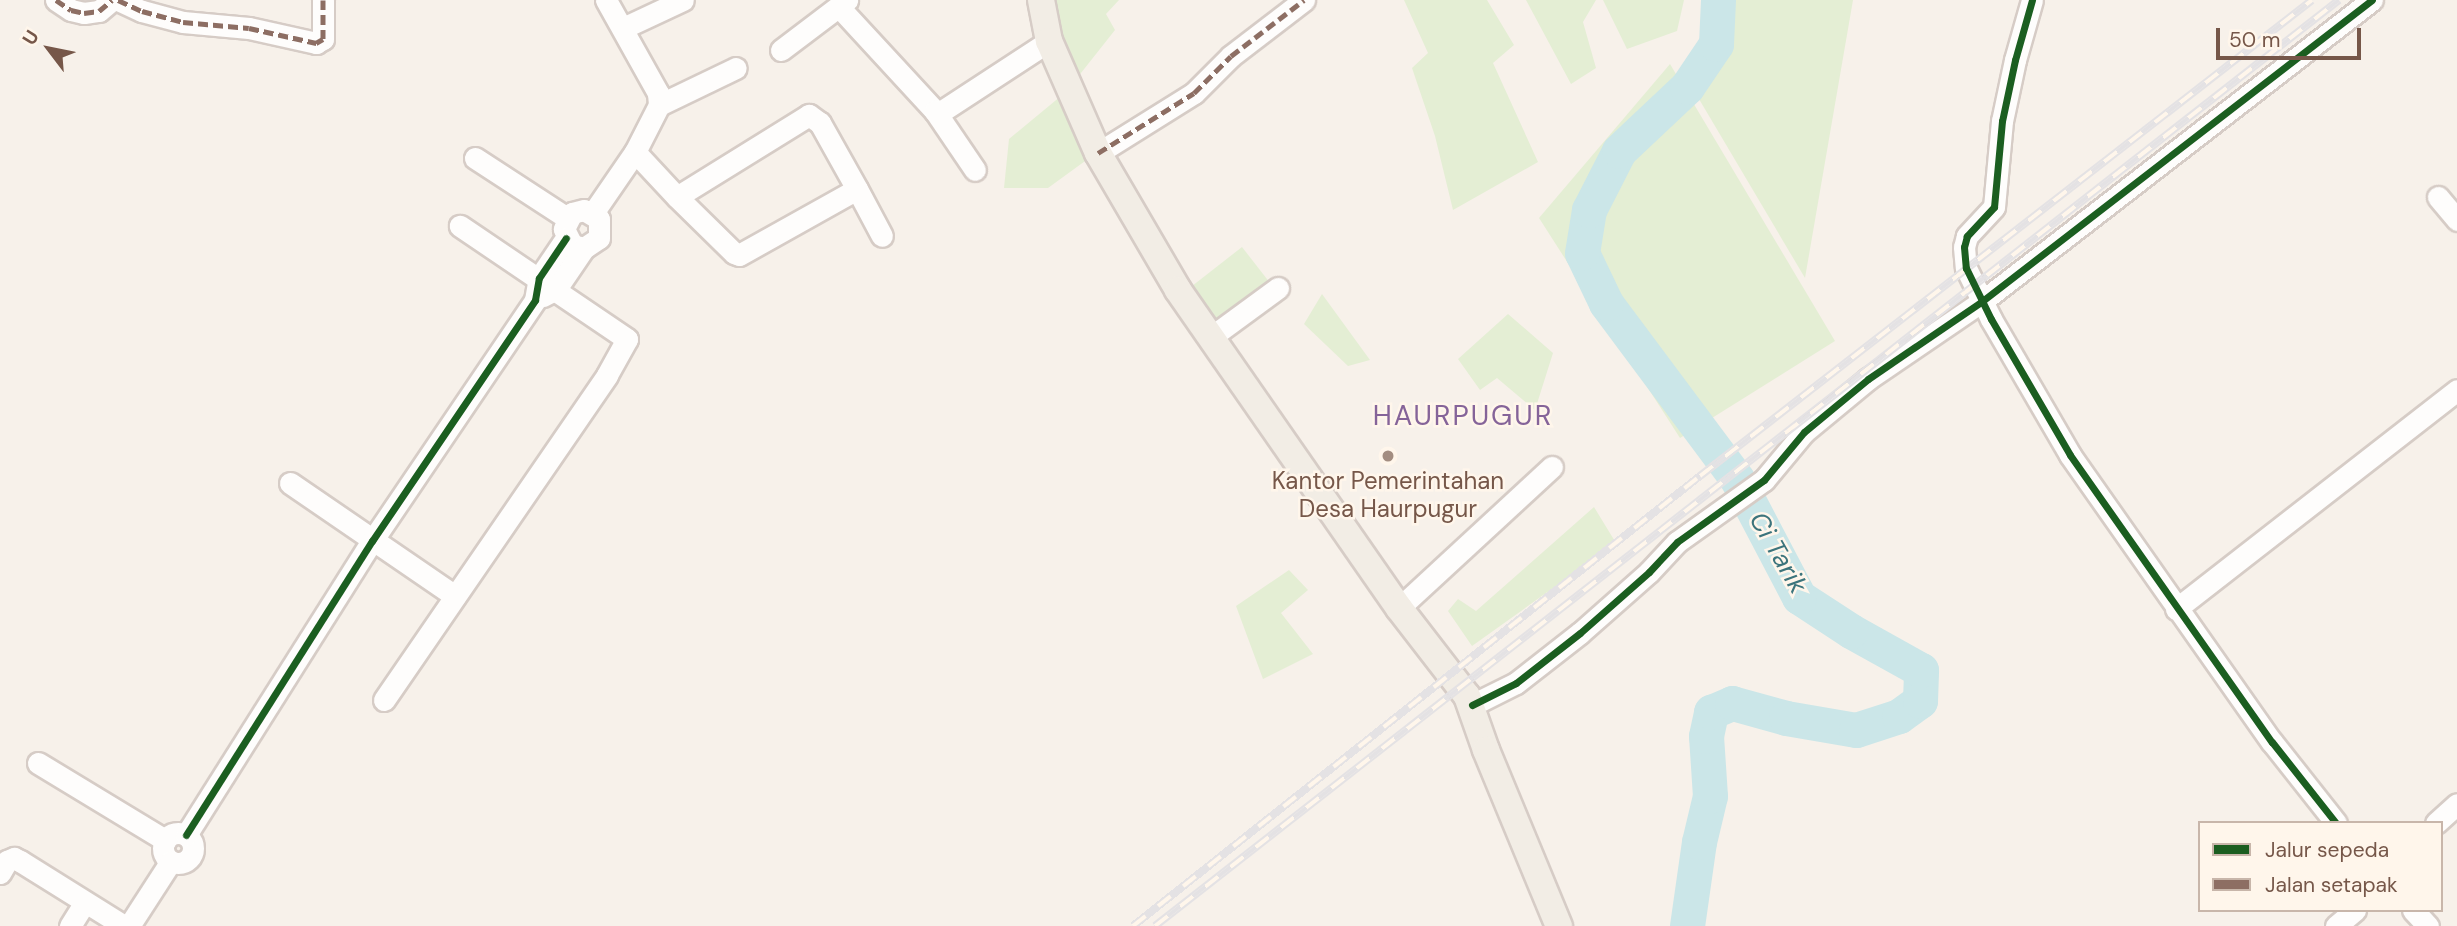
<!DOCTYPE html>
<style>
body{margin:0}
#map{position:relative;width:2457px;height:926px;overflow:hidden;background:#f7f1ea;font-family:"DM Sans",sans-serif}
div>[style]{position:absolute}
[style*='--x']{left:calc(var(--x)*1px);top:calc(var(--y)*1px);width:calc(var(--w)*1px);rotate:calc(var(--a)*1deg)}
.green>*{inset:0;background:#e4eed4;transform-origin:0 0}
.river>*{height:35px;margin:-17.5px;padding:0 17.5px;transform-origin:17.5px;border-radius:17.5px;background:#cbe6e8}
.roads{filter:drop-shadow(2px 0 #d6ccc6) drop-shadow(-2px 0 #d6ccc6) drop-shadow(0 2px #d6ccc6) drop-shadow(0 -2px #d6ccc6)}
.minor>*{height:21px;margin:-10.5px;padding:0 10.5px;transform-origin:10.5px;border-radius:10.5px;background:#fefdfc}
.minor>.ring{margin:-10.5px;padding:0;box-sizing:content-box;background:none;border:21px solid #fefdfc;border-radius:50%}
.major>*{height:26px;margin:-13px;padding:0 13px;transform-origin:13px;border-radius:13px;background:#f2ede5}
.rail>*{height:8px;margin-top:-4px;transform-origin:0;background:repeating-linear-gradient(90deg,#fff6eb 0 16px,#e4e2e4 0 32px);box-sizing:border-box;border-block:2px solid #e4e2e4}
.quiet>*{height:5px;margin-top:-2.5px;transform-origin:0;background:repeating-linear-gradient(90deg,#8d6e63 0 10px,transparent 0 15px)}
.cycleway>*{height:7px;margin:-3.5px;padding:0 3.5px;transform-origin:3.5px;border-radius:3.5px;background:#1b5e20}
.dots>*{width:19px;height:19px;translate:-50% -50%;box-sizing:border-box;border:4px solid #fff6eb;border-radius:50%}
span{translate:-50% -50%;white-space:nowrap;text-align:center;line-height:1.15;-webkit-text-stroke:5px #fff6eb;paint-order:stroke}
.poi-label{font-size:24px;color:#765749}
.water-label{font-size:26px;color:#3c747c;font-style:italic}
.quarter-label{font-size:28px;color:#856499;letter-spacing:2px}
.legend{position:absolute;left:2198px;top:821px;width:245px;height:91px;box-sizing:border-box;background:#fff6eb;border:2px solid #c8b6aa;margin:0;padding:9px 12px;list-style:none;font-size:21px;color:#765749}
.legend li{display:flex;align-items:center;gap:14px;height:35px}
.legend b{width:35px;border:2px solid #c8b6aa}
.north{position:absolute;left:14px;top:14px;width:70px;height:70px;-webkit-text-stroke:5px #fff6eb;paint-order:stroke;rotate:302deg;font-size:19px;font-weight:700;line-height:28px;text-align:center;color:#765749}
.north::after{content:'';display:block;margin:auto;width:24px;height:32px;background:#765749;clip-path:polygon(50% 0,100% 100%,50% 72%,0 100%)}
.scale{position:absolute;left:2216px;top:28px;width:145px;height:32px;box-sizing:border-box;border:4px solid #765749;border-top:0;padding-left:9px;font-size:21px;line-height:24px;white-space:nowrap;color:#765749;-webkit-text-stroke:5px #fff6eb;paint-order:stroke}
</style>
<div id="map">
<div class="green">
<div style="clip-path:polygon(1051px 0,1119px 0,1106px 14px,1115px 30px,1077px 78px)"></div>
<div style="clip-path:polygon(1404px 0,1487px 0,1514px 45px,1493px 63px,1538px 162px,1453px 210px,1435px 136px,1412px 68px,1428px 53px)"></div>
<div style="clip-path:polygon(1526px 0,1596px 0,1583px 22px,1596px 68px,1571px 84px)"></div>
<div style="clip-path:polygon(1603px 0,1684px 0,1677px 31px,1627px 49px)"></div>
<div style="clip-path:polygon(1711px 0,1853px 0,1805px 278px,1696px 94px)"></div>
<div style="clip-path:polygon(1670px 64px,1835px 341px,1680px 438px,1539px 218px)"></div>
<div style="clip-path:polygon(1061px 96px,1092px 156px,1048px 188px,1004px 188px,1009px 139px)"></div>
<div style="left:1242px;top:247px;width:50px;height:69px;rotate:52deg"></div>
<div style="clip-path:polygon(1322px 294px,1370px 360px,1348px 366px,1304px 324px)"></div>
<div style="clip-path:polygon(1508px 314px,1553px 353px,1535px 410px,1497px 378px,1480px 390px,1458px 359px)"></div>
<div style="clip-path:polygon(1594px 507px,1616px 543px,1472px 646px,1448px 611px,1458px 599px,1476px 611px)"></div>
<div style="clip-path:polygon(1289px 570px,1308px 590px,1281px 613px,1313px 654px,1263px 679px,1236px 606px)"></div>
</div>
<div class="river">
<div style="--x:1687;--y:926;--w:85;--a:-81.9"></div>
<div style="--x:1699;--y:842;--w:47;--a:-76.6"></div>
<div style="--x:1710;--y:796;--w:60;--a:-93.8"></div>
<div style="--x:1706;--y:736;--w:25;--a:-78"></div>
<div style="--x:1711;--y:712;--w:23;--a:-23"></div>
<div style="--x:1732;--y:703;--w:56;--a:15.5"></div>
<div style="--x:1786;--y:718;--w:71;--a:9.7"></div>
<div style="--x:1856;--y:730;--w:45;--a:-18"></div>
<div style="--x:1899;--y:716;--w:26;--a:-36"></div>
<div style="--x:1920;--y:701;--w:31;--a:-88"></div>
<div style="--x:1921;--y:670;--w:80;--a:-150.9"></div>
<div style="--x:1851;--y:631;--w:62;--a:-146.8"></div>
<div style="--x:1799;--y:597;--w:133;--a:-117.7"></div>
<div style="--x:1737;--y:479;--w:219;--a:-126.7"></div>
<div style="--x:1606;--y:303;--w:55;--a:-115.6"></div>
<div style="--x:1582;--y:253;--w:44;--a:-80.8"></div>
<div style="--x:1589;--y:210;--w:66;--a:-63"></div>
<div style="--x:1619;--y:151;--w:93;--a:-43.3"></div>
<div style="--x:1687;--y:87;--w:52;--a:-56"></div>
<div style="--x:1716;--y:44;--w:44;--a:-87.4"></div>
</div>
<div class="roads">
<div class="minor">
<div style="--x:56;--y:0;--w:18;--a:34"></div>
<div style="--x:71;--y:10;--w:13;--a:13"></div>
<div style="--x:84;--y:13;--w:15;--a:-8"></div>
<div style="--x:99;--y:11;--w:17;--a:-40"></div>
<div style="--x:118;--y:0;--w:26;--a:25"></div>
<div style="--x:142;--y:11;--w:42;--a:15"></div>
<div style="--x:183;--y:22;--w:66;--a:5.2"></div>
<div style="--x:249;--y:28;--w:69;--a:12.6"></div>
<div style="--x:316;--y:43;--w:8;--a:-30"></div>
<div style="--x:323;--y:39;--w:39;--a:-90"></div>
<div style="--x:606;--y:0;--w:107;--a:60.8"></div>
<div style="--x:658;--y:93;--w:12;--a:85"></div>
<div style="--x:659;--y:105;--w:53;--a:117.1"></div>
<div style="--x:635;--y:152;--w:62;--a:47"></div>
<div style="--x:677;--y:197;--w:80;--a:44.5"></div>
<div style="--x:734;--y:253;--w:5;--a:22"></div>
<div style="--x:739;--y:255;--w:135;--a:-29.2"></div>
<div style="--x:857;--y:189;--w:76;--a:-119.3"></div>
<div style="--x:820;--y:123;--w:14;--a:-144"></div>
<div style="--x:809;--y:115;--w:155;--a:148.2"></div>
<div style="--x:2032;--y:0;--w:62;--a:105.8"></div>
<div style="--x:2015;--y:60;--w:62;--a:102"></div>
<div style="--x:2002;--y:121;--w:86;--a:95.3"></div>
<div style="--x:1994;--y:207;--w:40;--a:133"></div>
<div style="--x:1967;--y:236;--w:11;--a:105"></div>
<div style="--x:1964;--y:247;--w:21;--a:85"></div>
<div style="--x:1966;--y:268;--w:57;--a:63.9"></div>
<div style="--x:1991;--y:319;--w:157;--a:59.8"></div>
<div style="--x:2070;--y:455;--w:351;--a:54.9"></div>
<div style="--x:2272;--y:742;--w:103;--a:51.7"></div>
<div style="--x:839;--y:7;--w:142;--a:47.3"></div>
<div style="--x:935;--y:111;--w:7;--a:0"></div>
<div style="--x:942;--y:111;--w:128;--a:-33.2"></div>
<div style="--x:623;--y:28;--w:66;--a:-25"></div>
<div style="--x:781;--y:50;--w:83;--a:-37.1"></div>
<div style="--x:659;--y:105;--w:85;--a:-25.7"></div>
<div style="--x:935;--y:111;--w:71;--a:55.9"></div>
<div style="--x:1098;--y:153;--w:113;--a:-32"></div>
<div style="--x:1194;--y:93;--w:52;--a:-45"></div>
<div style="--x:1231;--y:56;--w:92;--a:-37.5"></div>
<div style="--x:475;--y:158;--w:110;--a:33.1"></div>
<div style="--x:857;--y:189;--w:53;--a:62"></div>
<div style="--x:2438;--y:197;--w:30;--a:50"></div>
<div style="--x:593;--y:213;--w:74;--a:-55.5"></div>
<div style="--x:543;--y:296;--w:15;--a:-28"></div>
<div style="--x:556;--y:289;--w:50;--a:-55.7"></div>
<div style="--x:584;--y:248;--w:18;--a:-34"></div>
<div style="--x:599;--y:238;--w:19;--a:-90"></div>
<div style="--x:599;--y:219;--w:17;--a:-149"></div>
<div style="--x:584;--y:210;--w:12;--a:166"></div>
<div style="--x:572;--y:213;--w:18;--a:117"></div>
<div style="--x:564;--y:229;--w:18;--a:63"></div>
<div style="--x:572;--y:245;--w:12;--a:14"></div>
<div style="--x:1211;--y:337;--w:83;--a:-36.2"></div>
<div style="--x:290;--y:483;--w:200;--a:34.4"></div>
<div style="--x:1399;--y:608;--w:208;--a:-42.7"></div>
<div style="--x:2176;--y:609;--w:356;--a:-37.9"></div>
<div style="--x:384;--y:700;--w:394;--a:-55.5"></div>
<div style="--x:607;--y:375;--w:41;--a:-60.9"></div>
<div style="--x:627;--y:339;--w:202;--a:-145.9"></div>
<div style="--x:1472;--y:705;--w:49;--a:-26.6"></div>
<div style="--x:1516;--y:683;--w:81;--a:-38"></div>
<div style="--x:1580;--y:633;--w:92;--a:-41.5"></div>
<div style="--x:1649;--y:572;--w:41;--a:-47"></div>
<div style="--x:1677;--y:542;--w:107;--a:-35.5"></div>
<div style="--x:1764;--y:480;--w:62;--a:-50.2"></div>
<div style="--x:1804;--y:432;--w:83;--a:-39.6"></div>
<div style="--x:1868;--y:379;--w:137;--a:-34.3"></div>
<div style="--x:1981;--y:302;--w:494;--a:-37.7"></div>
<div style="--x:38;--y:763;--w:149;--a:31.2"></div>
<div style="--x:2436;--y:823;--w:28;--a:-42"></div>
<div class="ring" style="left:163px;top:833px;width:9px;height:9px"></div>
<div style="--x:186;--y:835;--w:348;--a:-57.7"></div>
<div style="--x:372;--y:541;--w:291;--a:-55.9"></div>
<div style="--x:535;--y:300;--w:22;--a:-80"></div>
<div style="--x:539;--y:278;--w:48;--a:-56"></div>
<div style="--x:0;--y:873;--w:14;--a:-60"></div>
<div style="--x:7;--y:861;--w:8;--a:-23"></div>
<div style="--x:14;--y:858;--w:7;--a:27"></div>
<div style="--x:20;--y:861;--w:123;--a:32"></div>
<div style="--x:2413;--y:910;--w:22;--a:47"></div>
<div style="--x:70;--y:926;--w:28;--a:-58"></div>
<div style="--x:129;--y:926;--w:77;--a:-57.1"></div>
<div style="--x:2336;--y:926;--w:25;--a:-40"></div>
</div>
<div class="major">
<div style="--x:1041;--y:0;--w:42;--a:79"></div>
<div style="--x:1049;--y:41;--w:122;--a:66.4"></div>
<div style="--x:1098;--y:153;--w:159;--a:59.7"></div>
<div style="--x:1178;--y:290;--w:387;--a:55.2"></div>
<div style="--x:1399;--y:608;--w:111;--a:52.3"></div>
<div style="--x:1467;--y:696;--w:57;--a:70.6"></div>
<div style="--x:1486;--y:750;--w:191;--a:67.5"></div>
</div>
</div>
<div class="rail">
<div style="--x:1133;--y:926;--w:724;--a:-38.44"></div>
<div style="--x:1700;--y:476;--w:775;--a:-37.87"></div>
<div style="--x:1155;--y:926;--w:1503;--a:-38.03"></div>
</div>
<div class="quiet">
<div style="--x:56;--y:0;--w:18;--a:34"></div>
<div style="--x:71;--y:10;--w:13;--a:13"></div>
<div style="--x:84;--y:13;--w:15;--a:-8"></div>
<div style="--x:99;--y:11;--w:17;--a:-40"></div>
<div style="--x:118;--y:0;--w:26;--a:25"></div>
<div style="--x:142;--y:11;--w:42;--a:15"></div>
<div style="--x:183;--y:22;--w:66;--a:5.2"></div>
<div style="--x:249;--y:28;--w:69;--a:12.6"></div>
<div style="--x:316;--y:43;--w:8;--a:-30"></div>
<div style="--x:323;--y:39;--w:39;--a:-90"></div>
<div style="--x:1098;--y:153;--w:113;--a:-32"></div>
<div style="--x:1194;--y:93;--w:52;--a:-45"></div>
<div style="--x:1231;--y:56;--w:92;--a:-37.5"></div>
</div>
<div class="cycleway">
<div style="--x:2032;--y:0;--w:62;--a:105.8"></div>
<div style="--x:2015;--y:60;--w:62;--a:102"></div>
<div style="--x:2002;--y:121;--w:86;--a:95.3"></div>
<div style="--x:1994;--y:207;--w:40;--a:133"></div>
<div style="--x:1967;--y:236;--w:11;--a:105"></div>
<div style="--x:1964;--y:247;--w:21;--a:85"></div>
<div style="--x:1966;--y:268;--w:57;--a:63.9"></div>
<div style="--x:1991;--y:319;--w:157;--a:59.8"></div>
<div style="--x:2070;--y:455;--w:351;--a:54.9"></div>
<div style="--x:2272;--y:742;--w:103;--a:51.7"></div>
<div style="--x:1472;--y:705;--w:49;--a:-26.6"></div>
<div style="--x:1516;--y:683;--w:81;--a:-38"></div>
<div style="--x:1580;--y:633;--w:92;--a:-41.5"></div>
<div style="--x:1649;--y:572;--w:41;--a:-47"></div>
<div style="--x:1677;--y:542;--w:107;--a:-35.5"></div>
<div style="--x:1764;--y:480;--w:62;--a:-50.2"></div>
<div style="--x:1804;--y:432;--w:83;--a:-39.6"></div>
<div style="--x:1868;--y:379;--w:137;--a:-34.3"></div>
<div style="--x:1981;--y:302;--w:494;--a:-37.7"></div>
<div style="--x:186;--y:835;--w:348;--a:-57.7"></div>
<div style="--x:372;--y:541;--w:291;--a:-55.9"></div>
<div style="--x:535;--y:300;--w:22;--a:-80"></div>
<div style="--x:539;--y:278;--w:48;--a:-56"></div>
</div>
<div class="dots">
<div style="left:1388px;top:456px;background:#a38d81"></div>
</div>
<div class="poi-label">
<span style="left:1388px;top:495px">Kantor Pemerintahan<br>Desa Haurpugur</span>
</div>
<div class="water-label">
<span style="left:1778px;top:553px;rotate:60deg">Ci Tarik</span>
</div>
<div class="quarter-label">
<span style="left:1463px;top:416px">HAURPUGUR</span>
</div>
<ul class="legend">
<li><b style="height:9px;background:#1b5e20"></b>Jalur sepeda</li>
<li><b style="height:9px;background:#8d6e63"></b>Jalan setapak</li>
</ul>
<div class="north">U</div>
<div class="scale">50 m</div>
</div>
